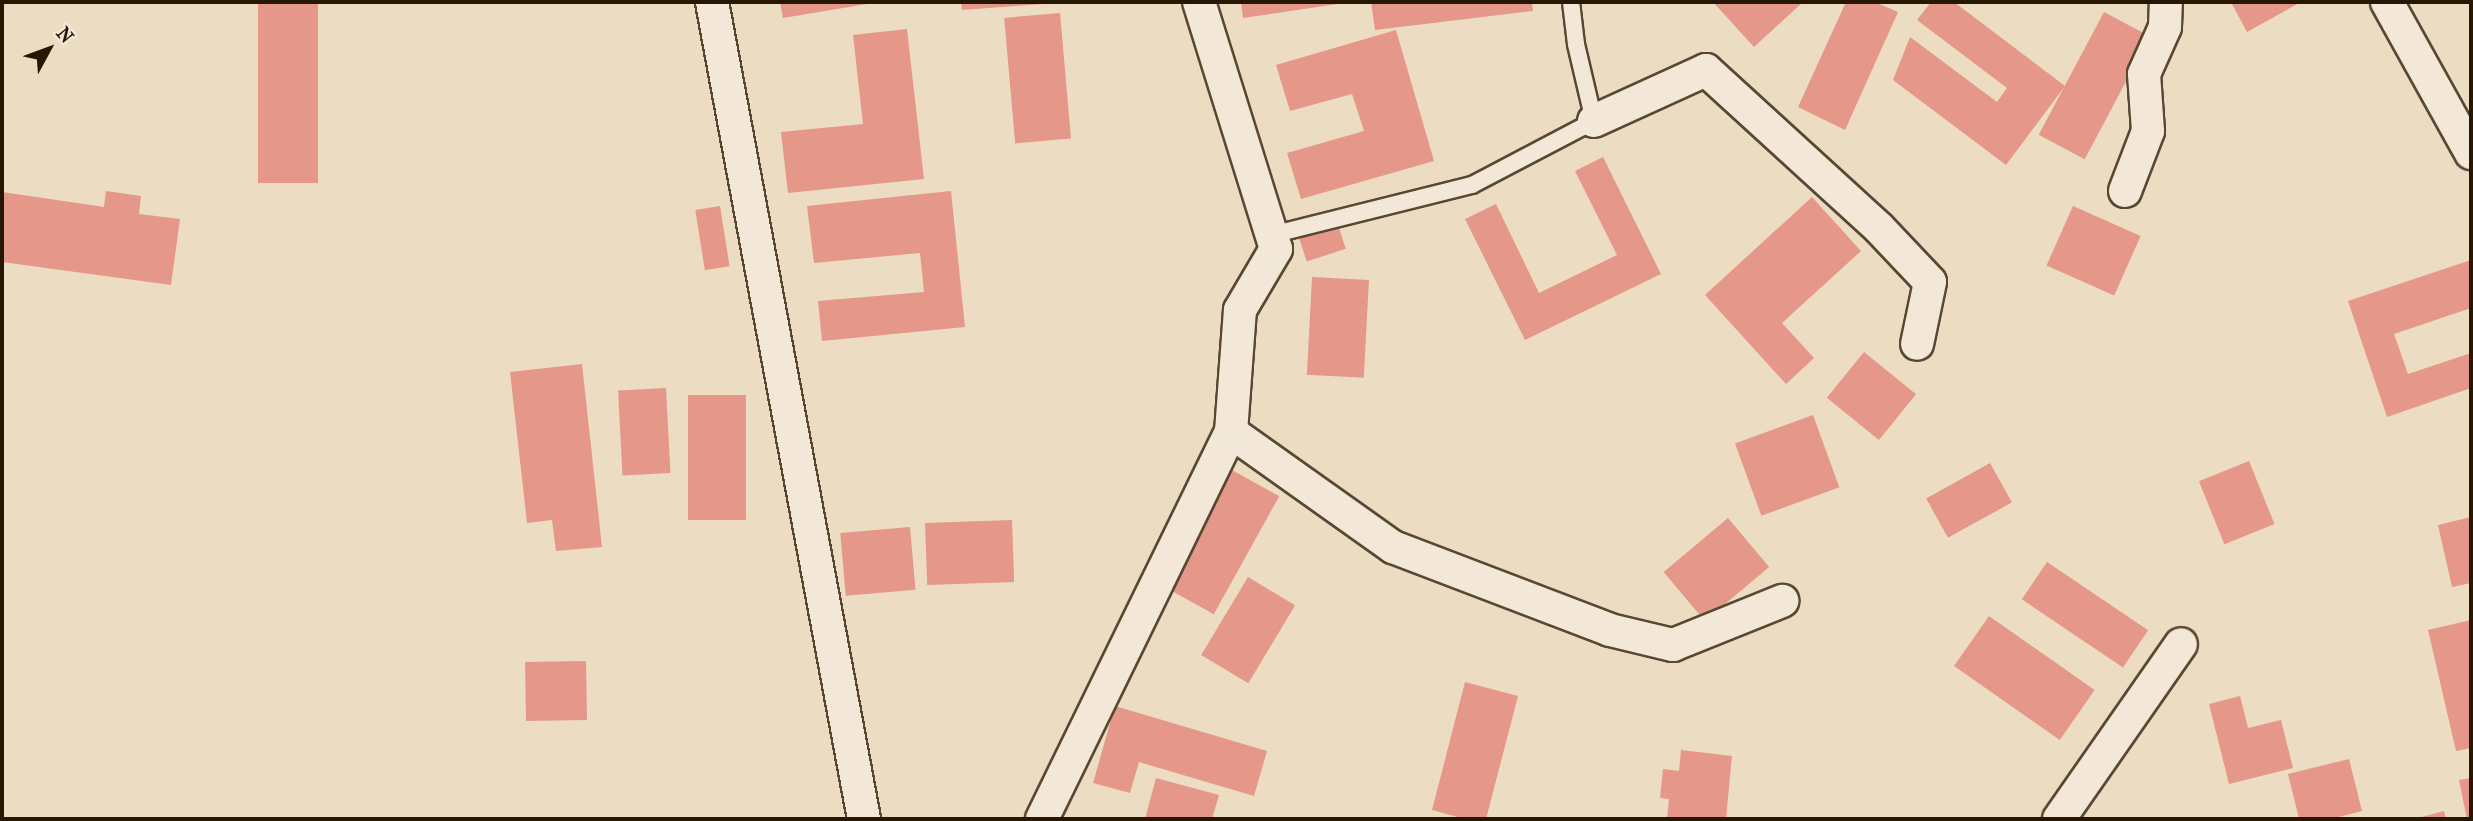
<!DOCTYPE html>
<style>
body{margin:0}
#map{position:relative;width:2473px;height:821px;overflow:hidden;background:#ecdcc2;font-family:"IM FELL French Canon",serif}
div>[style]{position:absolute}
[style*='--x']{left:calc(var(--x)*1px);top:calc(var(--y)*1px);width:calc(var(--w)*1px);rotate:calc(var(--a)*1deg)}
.building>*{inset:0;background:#e59789;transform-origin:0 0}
.roads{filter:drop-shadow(2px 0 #584832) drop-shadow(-2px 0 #584832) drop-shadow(0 2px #584832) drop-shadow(0 -2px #584832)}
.service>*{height:16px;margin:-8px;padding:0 8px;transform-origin:8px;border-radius:8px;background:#f3e8d7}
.minor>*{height:32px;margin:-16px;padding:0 16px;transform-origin:16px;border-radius:16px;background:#f3e8d7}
span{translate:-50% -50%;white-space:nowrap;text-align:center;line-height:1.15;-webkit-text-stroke:5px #f3e8d7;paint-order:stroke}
.frame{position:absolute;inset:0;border:4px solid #271602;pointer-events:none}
.north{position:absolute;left:14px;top:14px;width:70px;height:70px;-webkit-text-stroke:5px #f3e8d7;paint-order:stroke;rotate:49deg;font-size:19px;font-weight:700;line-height:28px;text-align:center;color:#271602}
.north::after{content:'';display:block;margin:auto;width:24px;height:32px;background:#271602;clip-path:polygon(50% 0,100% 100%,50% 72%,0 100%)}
</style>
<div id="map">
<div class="building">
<div style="left:258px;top:2px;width:60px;height:181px"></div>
<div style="clip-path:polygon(780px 2px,873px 2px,873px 3px,783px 18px)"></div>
<div style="clip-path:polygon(961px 2px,1043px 2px,1043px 4px,962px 10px)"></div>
<div style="clip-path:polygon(1241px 2px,1343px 2px,1344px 3px,1243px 18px)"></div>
<div style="clip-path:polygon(1371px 2px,1532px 2px,1533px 11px,1375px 30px)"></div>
<div style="clip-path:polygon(1713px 2px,1803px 2px,1754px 47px)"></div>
<div style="clip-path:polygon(1846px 2px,1875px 2px,1898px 12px,1845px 130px,1798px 107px)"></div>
<div style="clip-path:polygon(1931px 2px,1954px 2px,2065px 86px,2006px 165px,1893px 80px,1910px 37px,1997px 102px,2007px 88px,1917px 20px)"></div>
<div style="clip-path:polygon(2231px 2px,2301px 2px,2247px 32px)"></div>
<div style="left:2104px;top:12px;width:52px;height:139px;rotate:28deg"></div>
<div style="left:1060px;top:13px;width:126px;height:56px;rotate:85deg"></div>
<div style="clip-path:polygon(907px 29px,924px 179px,788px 193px,781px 132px,863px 124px,853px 35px)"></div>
<div style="clip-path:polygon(1396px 30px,1434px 161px,1301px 199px,1287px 153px,1364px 131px,1352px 94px,1290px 111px,1276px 65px)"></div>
<div style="clip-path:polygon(1603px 157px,1661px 274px,1525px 340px,1465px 219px,1496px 204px,1539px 293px,1617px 255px,1575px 171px)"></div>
<div style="clip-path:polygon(106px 191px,141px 196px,139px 214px,180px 219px,171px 285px,2px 262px,2px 192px,104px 207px)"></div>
<div style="clip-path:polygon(951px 191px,965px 327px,822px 341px,818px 301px,924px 292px,920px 253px,814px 263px,807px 206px)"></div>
<div style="clip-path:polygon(1812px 197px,1861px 251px,1782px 323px,1814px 358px,1786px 384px,1705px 295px)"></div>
<div style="left:720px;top:206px;width:61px;height:25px;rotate:81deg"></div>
<div style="left:2073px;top:206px;width:74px;height:65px;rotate:24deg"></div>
<div style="left:1338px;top:225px;width:25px;height:41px;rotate:72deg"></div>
<div style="clip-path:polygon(2471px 260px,2471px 308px,2394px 334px,2408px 374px,2471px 353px,2471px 388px,2387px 417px,2348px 301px)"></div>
<div style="left:1312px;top:277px;width:57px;height:98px;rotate:3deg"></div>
<div style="left:1864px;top:352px;width:67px;height:59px;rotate:39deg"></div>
<div style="clip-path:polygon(582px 364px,602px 547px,556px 551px,552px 520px,527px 523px,510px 372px)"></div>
<div style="left:666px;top:388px;width:85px;height:48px;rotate:87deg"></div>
<div style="left:688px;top:395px;width:58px;height:125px"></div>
<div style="left:1813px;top:415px;width:77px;height:83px;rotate:70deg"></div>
<div style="left:2249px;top:461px;width:68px;height:54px;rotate:68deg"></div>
<div style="left:1990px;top:463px;width:45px;height:73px;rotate:61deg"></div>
<div style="left:1232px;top:470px;width:54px;height:135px;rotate:29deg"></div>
<div style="clip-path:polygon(2471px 517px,2471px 583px,2452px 587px,2438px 525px)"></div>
<div style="left:1728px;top:518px;width:64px;height:84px;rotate:50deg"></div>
<div style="left:1012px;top:520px;width:62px;height:87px;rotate:88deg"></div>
<div style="left:910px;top:527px;width:63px;height:70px;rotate:85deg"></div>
<div style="left:2047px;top:562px;width:122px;height:45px;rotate:34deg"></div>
<div style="left:1248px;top:577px;width:55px;height:91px;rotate:31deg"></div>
<div style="left:1989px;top:616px;width:129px;height:61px;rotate:35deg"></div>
<div style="clip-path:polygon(2471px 620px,2471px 748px,2456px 751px,2428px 630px)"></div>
<div style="left:586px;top:661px;width:59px;height:61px;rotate:89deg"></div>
<div style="clip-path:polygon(1465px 682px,1518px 696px,1486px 819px,1465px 819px,1432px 810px)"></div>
<div style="clip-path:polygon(2240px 696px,2248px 728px,2281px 720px,2293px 768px,2229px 784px,2209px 704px)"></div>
<div style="clip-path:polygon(1115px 706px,1267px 751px,1254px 796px,1139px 762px,1130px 793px,1093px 783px)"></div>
<div style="clip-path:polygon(1681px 750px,1732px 756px,1726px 819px,1667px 819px,1669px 799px,1660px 798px,1663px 769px,1679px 771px)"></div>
<div style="clip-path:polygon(2349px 759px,2362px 811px,2331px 819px,2299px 819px,2288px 774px)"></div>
<div style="clip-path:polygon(1156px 778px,1219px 795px,1212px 819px,1145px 819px)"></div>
<div style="clip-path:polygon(2471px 778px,2471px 819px,2467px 819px,2459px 780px)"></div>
<div style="clip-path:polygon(2444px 811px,2446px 819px,2418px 819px,2418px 818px)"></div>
</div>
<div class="roads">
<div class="service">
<div style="--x:1271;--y:235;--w:207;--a:-14"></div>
<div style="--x:1472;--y:185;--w:138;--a:-27.7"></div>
<div style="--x:1594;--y:121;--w:79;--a:-103.2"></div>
<div style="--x:1576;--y:44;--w:42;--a:-96.8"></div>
</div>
<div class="minor">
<div style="--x:712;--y:2;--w:831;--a:79.46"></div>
<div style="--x:2387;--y:2;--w:173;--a:60.9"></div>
<div style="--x:1594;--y:121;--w:123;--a:-24.5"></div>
<div style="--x:1706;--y:70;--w:234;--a:42.4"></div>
<div style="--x:1879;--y:228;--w:74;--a:46.6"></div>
<div style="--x:1930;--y:282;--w:63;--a:101.8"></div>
<div style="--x:2125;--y:191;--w:64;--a:-69"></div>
<div style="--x:2148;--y:131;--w:57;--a:-94"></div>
<div style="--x:2144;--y:74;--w:51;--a:-65.9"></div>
<div style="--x:2165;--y:27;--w:25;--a:-88"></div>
<div style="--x:1231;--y:432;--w:199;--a:35.4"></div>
<div style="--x:1393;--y:547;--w:232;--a:20.9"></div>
<div style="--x:1610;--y:630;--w:65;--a:13.4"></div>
<div style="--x:1673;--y:645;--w:118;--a:-22"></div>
<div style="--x:1042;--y:819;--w:431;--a:-64"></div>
<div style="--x:1231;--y:432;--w:122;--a:-85.8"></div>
<div style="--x:1240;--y:310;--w:71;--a:-59.5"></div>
<div style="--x:1276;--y:249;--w:259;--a:-107.3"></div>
<div style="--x:2059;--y:819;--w:213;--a:-55.1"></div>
</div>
</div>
<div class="frame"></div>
<div class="north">N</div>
</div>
